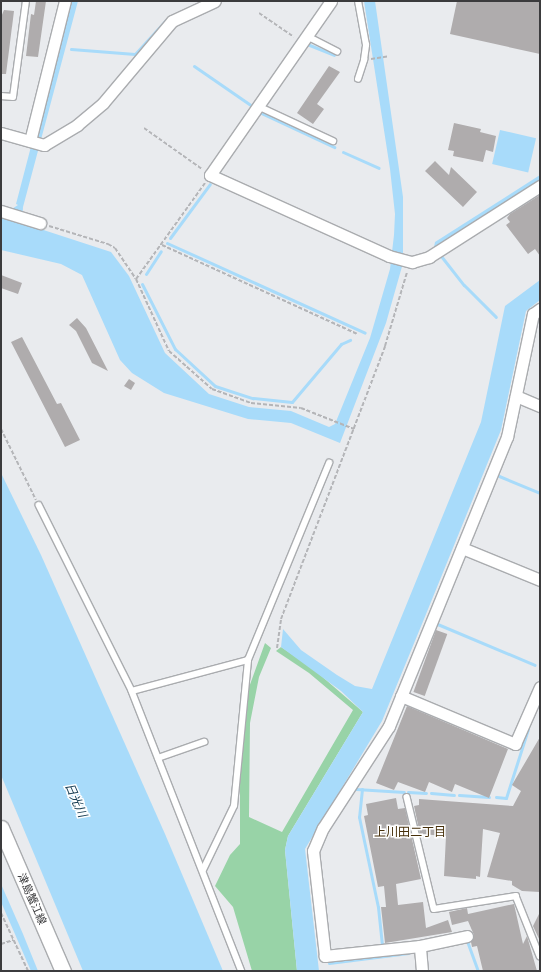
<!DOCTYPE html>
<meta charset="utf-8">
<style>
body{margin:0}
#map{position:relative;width:541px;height:972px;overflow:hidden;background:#e9ebee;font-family:"Titillium Web","Noto Sans JP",sans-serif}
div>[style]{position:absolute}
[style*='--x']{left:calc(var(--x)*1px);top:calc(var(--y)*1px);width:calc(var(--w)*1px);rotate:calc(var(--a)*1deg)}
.green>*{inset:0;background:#98d3a7}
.water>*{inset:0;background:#a8dbfa;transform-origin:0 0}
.stream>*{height:3px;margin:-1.5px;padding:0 1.5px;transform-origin:1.5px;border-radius:1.5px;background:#a8dbfa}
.building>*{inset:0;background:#afacad;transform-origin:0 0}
.path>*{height:2px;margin-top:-1px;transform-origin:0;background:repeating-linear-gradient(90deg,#b4b5b8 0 4px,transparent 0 6px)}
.roads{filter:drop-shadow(1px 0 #aaacaf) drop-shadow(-1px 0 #aaacaf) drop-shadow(0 1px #aaacaf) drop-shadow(0 -1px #aaacaf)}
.service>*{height:5.5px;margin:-2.75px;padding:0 2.75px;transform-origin:2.75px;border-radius:2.75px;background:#fff}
.minor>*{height:11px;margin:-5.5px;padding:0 5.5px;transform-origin:5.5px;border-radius:5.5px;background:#fff}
.secondary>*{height:15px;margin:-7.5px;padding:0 7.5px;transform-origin:7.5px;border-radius:7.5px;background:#fff}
span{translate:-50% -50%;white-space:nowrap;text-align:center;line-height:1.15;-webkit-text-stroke:3px #fff;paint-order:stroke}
.street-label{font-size:11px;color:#3b3b3d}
.water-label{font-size:12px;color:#1b4157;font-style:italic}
.neighbourhood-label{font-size:12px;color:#462f0a}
.frame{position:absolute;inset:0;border:2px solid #3b3b3d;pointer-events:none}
</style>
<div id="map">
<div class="green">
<div style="clip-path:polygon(265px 643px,271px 648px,259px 677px,250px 723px,249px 817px,282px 832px,353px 710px,309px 673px,276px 651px,281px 647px,311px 667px,363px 712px,288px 836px,285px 850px,297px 971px,252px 971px,233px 907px,215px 886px,230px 855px,240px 844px,240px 755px,248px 690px)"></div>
</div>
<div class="water">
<div style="clip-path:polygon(69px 1px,78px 1px,23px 207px,22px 223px,111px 252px,129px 276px,165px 353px,209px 394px,249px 407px,291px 411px,329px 427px,335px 424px,370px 338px,390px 269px,394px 235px,395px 214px,390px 169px,364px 1px,375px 1px,403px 197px,403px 263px,386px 323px,340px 443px,291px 423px,248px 419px,164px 393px,132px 373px,120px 360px,82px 275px,61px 264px,1px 250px,1px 216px,18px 205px,16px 204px)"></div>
<div style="left:500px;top:130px;width:37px;height:35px;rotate:13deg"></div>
<div style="clip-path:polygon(540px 175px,540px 180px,434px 247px,435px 242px)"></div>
<div style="clip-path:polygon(540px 280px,540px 300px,526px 311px,501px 430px,424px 619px,382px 721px,305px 849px,319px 971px,297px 971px,285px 850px,288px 836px,363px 712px,341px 691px,281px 647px,283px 629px,301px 650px,337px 675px,355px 686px,372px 689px,481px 422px,505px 306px)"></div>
<div style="clip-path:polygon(1px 473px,41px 555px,165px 834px,223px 971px,83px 971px,1px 775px)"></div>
<div style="clip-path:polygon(1px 884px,23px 934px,38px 971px,31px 971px,1px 902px)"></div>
</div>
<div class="stream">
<div style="--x:307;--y:44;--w:29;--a:22"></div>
<div style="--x:71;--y:49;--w:64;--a:4.5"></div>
<div style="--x:135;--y:54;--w:45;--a:-47.7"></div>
<div style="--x:194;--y:66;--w:70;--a:34.6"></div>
<div style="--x:261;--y:113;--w:81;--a:25"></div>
<div style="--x:343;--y:152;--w:39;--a:24"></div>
<div style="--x:170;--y:238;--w:67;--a:-53.5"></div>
<div style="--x:167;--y:243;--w:217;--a:24.4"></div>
<div style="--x:441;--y:256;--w:37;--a:52"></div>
<div style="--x:464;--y:285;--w:45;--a:45"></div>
<div style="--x:146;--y:274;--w:27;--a:-57"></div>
<div style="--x:142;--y:284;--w:73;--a:63.1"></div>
<div style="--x:175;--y:349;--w:54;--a:42.8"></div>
<div style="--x:215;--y:386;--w:40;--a:18"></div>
<div style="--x:253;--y:398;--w:39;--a:6"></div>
<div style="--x:292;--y:402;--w:76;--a:-49.8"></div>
<div style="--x:341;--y:344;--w:10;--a:-24"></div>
<div style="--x:538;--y:319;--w:2;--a:27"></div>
<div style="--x:499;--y:476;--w:44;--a:22.5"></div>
<div style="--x:435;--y:623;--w:108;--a:22.8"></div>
<div style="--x:356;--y:789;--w:48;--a:3.6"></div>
<div style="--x:362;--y:789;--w:28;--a:96"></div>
<div style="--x:359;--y:817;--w:92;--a:78.1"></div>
<div style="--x:378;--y:907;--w:39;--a:84"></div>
<div style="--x:408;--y:792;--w:18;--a:3"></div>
<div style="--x:431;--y:793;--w:23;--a:5"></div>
<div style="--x:459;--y:795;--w:30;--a:4"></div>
<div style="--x:496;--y:797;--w:10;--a:6"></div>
<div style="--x:506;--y:798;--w:72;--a:-72.3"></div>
<div style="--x:467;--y:941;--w:32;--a:70"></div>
<div style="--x:329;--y:963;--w:80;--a:-7.2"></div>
</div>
<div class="building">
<div style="clip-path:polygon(36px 1px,46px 1px,38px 57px,26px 56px,31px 14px,34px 15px)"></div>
<div style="clip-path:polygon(457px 1px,540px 1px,540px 54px,450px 34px)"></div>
<div style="clip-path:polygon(4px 10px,14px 11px,6px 74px,1px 74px,1px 17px)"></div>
<div style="clip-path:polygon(329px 66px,340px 72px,317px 104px,324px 109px,313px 124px,297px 113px)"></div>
<div style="clip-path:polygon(454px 123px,481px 129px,480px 132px,496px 136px,493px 152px,486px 150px,483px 162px,453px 156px,454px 151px,448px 150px)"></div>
<div style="clip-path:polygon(435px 161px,449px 175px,451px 167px,477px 192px,463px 207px,425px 171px)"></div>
<div style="clip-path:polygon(540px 195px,540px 256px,535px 249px,528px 254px,506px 225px,510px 222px,507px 218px,510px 214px)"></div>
<div style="clip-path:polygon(1px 275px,22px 283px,18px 294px,1px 288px)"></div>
<div style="clip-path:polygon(77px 318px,86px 328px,108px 371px,92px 363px,76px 331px,69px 325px)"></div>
<div style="clip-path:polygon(22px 337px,57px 404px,61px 403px,80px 440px,65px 447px,11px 342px)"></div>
<div style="clip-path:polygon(129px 379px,135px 383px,131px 390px,124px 386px)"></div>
<div style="left:436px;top:630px;width:12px;height:66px;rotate:20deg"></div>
<div style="clip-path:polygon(407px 706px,508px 749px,489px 798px,455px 784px,452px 792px,429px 782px,425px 792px,398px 782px,394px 790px,376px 783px)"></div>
<div style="clip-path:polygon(540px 737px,540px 892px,522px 891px,512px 885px,512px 881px,487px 877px,500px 833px,483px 829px,480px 877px,476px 876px,476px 879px,444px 876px,446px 836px,420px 834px,414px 806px,419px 805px,419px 799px,513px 806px,521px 791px,512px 785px)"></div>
<div style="clip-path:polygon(396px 798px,398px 809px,405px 808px,421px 879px,396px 884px,398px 905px,423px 902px,426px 928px,448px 920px,452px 932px,385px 943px,381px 907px,386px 907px,384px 886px,378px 887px,364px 816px,368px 815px,366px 804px)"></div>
<div style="clip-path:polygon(514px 904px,523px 944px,527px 936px,537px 971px,483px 971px,477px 946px,472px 947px,471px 942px,474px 935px,468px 921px,452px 925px,449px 912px,467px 908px,468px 914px)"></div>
<div style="clip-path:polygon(540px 912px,540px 941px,533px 926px)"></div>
</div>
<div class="path">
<div style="--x:259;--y:13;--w:42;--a:34.4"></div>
<div style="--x:371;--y:59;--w:18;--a:-9"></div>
<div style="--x:144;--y:128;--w:71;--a:35.3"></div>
<div style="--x:205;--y:183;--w:118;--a:125.7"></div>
<div style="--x:136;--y:279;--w:79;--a:65.4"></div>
<div style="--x:169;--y:351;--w:57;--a:41.5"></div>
<div style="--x:212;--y:389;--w:41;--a:19.7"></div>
<div style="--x:251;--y:403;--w:50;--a:5.7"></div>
<div style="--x:301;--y:408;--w:57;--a:21.6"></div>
<div style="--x:49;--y:226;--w:62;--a:17"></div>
<div style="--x:108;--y:244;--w:8;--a:30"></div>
<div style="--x:115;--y:248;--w:37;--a:56"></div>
<div style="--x:162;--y:245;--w:214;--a:24.5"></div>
<div style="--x:1;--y:429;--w:79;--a:63.8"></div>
<div style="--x:277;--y:648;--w:29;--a:-82"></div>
<div style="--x:281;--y:619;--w:292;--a:-69.1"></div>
<div style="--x:385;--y:346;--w:77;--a:-73.4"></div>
<div style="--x:1;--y:913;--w:64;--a:65"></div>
<div style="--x:1;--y:944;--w:13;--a:-18"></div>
</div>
<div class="roads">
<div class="service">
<div style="--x:307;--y:36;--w:34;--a:27"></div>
<div style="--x:358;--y:79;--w:20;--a:-72"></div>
<div style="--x:364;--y:60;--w:15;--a:-82"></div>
<div style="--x:366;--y:45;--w:45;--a:-100.3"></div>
<div style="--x:1;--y:96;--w:12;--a:5"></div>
<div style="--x:13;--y:97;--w:97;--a:-82.3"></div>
<div style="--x:258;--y:106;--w:83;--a:25"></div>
<div style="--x:39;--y:505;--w:208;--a:63.4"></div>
<div style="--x:132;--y:691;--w:301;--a:68.6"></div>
<div style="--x:132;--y:691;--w:120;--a:-15"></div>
<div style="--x:158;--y:758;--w:49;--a:-19.2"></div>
<div style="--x:407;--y:797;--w:115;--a:76.4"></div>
<div style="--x:434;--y:909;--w:83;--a:-9"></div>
<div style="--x:516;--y:896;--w:65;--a:68.2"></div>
<div style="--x:203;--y:870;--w:71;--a:-64.2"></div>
<div style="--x:234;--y:806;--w:147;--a:-84.5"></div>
<div style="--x:248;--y:660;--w:213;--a:-67.6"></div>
</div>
<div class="minor">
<div style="--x:331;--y:1;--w:212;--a:124.8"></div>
<div style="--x:210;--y:175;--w:196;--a:24.3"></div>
<div style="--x:389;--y:256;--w:24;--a:15"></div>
<div style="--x:412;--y:262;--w:18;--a:-16"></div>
<div style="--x:429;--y:257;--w:132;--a:-32.6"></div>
<div style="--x:1;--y:133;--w:45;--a:15.6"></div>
<div style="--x:44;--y:145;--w:39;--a:-31"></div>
<div style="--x:77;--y:125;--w:34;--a:-40"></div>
<div style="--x:103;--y:103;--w:107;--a:-49.9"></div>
<div style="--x:172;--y:21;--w:47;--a:-24.9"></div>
<div style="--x:30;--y:141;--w:144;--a:-76"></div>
<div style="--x:1;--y:211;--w:41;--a:17.1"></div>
<div style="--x:516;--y:396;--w:26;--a:23"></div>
<div style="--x:462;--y:548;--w:84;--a:22.3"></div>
<div style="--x:401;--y:696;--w:124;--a:22.8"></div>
<div style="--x:515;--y:744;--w:62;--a:-66.3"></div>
<div style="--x:420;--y:946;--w:48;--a:-12"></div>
<div style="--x:422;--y:971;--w:25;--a:-95"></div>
<div style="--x:420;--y:946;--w:96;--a:174"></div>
<div style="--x:325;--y:956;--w:106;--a:-96.5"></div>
<div style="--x:313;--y:851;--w:25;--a:-67"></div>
<div style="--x:323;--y:828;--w:121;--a:-57.1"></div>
<div style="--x:389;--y:726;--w:312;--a:-67.8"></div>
<div style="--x:507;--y:437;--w:126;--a:-78.1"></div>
<div style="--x:533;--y:314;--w:9;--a:-36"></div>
</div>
<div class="secondary">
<div style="--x:1;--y:828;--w:156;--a:66.6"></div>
</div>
</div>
<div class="street-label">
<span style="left:32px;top:899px;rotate:66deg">津島蟹江線</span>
</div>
<div class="water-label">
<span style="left:76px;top:800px;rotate:66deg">日光川</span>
</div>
<div class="neighbourhood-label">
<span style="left:410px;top:832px">上川田二丁目</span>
</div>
<div class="frame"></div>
</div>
